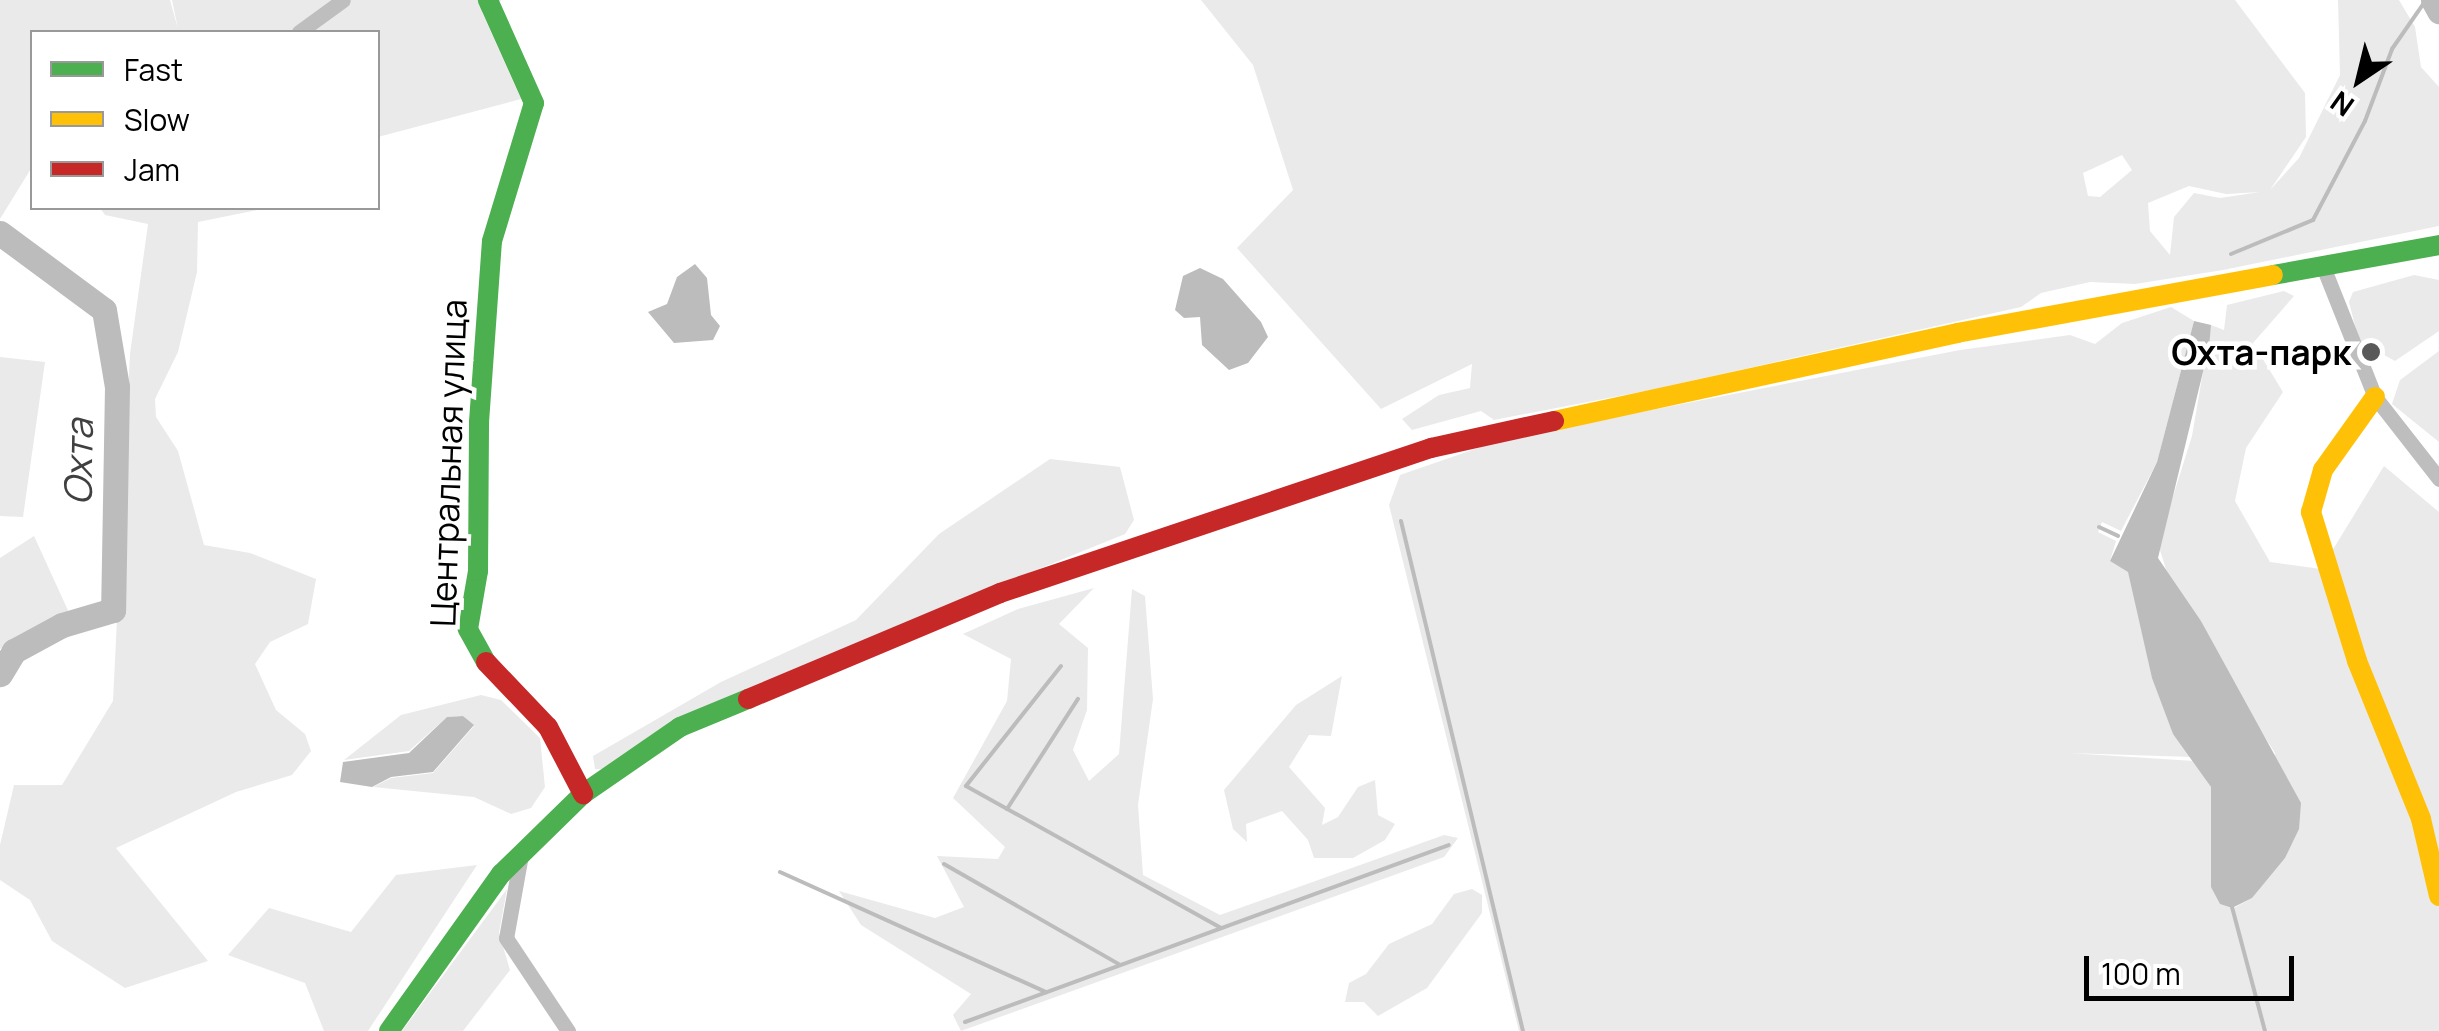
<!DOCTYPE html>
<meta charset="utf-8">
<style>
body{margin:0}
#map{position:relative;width:2439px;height:1031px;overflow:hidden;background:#fff;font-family:Manrope,sans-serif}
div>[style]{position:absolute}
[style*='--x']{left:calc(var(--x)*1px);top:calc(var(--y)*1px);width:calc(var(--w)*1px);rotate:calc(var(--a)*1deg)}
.green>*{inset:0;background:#eaeaea}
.water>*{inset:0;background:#bcbcbc}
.stream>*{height:4px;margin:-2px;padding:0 2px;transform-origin:2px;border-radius:2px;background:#bcbcbc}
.river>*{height:25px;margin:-12.5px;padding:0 12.5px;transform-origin:12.5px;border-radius:12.5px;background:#bcbcbc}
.street>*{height:15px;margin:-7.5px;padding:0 7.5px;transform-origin:7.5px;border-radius:7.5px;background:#bebebe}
.fast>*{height:20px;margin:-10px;padding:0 10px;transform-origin:10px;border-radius:10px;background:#4caf50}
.slow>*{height:20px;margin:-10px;padding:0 10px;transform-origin:10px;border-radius:10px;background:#ffc107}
.jam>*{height:20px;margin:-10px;padding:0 10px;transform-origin:10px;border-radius:10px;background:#c62828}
.dots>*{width:28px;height:28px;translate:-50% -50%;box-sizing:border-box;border:5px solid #fff;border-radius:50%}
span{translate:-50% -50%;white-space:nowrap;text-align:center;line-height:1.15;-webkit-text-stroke:9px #fff;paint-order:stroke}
.poi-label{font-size:35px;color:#000;font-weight:700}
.right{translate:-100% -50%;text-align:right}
.street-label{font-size:35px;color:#000}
.water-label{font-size:38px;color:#404040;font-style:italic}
.legend{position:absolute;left:30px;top:30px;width:350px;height:180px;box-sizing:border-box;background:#fff;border:2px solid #999;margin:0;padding:12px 18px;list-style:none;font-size:30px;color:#000}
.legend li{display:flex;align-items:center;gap:20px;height:50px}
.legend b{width:50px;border:2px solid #999}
.north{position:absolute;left:2309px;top:30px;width:100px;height:100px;-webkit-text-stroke:8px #fff;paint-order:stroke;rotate:215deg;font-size:28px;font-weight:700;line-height:40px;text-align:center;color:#000}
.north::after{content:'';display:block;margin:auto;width:35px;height:45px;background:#000;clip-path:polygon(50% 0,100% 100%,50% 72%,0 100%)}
.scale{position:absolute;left:2084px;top:956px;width:210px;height:45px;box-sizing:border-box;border:5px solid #000;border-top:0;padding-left:12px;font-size:30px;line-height:35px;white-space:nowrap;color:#000;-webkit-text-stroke:8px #fff;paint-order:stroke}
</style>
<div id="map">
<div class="green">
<div style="clip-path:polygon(0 0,170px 0,178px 29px,172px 0,502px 0,482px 12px,521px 99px,378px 137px,378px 32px,32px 32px,32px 167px,0 219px)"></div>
<div style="clip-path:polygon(evenodd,1201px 0,2235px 0,2305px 93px,2306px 137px,2270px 190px,2299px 158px,2340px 75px,2338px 0,2399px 0,2415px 27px,2421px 67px,2439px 87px,2439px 226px,2223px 270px,2135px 284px,2090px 282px,2041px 293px,2021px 307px,1650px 390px,1494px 420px,1481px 411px,1412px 430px,1402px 419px,1439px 395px,1470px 388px,1472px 364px,1381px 409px,1237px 248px,1293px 190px,1253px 65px,1201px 0,2122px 155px,2132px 170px,2100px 197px,2088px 196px,2083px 173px,2122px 155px,1201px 0,2189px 186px,2226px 194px,2260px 192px,2220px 198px,2194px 193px,2174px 217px,2170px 255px,2150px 231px,2148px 203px,2189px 186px)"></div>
<div style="clip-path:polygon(100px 208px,267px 208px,198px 222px,197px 272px,178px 352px,155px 399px,156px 417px,178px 451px,204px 545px,250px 553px,316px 579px,308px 624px,270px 642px,255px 664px,276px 710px,305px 734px,311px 751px,292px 775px,236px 792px,116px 848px,208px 961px,125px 988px,52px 941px,30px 900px,0 880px,0 845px,14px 785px,62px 785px,113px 701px,130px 354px,148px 224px,105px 215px)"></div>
<div style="clip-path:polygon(2414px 275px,2439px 280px,2439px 331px,2395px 361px,2359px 341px,2349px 302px,2353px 292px)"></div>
<div style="clip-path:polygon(2284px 291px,2294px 296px,2253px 343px,2283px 392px,2246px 448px,2235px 501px,2270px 562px,2321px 569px,2384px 466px,2439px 512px,2439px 1031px,1519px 1031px,1389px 505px,1400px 475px,1507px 438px,1960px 350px,2070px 335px,2095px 344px,2122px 323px,2171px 307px,2194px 321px,2157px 462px,2121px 531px,2102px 522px,2098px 532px,2116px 541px,2110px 561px,2128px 571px,2173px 734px,2192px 757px,2069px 753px,2194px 761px,2211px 787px,2220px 904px,2231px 908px,2255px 995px,2234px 908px,2252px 898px,2265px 879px,2275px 753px,2228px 679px,2201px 621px,2171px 585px,2158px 544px,2192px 436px,2211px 325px,2224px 330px,2227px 305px)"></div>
<div style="clip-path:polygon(2439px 351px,2439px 442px,2392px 404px,2400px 380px)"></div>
<div style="clip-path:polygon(0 357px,45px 362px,23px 517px,0 516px)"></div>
<div style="clip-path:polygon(1050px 459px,1120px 467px,1134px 520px,1125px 534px,820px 658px,731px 697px,606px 769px,595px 769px,593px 756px,721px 682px,856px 620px,939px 534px)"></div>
<div style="clip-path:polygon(34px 536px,71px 617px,0 649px,0 558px)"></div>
<div style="clip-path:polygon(1094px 588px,1059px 624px,1088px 648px,1087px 710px,1073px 750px,1089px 781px,1119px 754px,1132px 589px,1145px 596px,1153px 699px,1138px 805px,1143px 875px,1220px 915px,1444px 835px,1458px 838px,1444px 857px,961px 1031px,953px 1015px,971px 994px,861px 925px,839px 891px,935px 918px,964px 907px,937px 856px,998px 859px,1005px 847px,953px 798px,1007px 701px,1011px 659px,963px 634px,1018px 609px)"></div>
<div style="clip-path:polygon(1342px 676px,1331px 736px,1309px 735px,1289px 767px,1325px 808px,1322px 825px,1338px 817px,1358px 787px,1375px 780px,1378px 815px,1395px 824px,1385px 840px,1353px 858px,1314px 858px,1308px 840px,1282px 811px,1246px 824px,1247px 842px,1233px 829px,1224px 790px,1296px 705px)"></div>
<div style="clip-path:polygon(481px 695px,501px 700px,540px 738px,545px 787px,531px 808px,511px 814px,474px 797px,373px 787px,391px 778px,433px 773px,474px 726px,463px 716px,447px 717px,409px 751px,344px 760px,401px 715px)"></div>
<div style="clip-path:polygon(477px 865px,368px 1031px,324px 1031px,305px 983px,228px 955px,269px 908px,351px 932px,396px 875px)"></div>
<div style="clip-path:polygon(507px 889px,499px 933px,510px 970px,463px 1031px,402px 1031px)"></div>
<div style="clip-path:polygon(1472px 889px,1482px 895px,1482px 913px,1427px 988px,1378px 1016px,1364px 1002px,1345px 1002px,1349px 983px,1366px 974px,1389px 944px,1432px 924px,1454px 894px)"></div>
</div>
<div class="water">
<div style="clip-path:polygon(695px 264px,707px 278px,711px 315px,720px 326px,713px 340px,674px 343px,648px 312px,667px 304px,677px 277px)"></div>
<div style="clip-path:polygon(1200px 268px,1223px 279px,1261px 322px,1268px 337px,1248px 363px,1229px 370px,1202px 345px,1200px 317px,1184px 318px,1175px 310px,1183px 276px)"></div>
<div style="clip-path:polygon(2194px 321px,2211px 325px,2209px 347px,2158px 558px,2201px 621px,2301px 803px,2299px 829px,2285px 858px,2252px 898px,2232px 908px,2220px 904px,2211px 887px,2211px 787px,2173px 734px,2152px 678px,2128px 572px,2110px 561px,2157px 462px)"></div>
<div style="clip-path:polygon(463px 716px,474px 725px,433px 772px,391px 777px,372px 787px,340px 782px,343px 762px,409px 753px,447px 717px)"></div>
</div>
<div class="stream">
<div style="--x:2231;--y:254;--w:89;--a:-22.5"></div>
<div style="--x:2313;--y:220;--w:112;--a:-62.3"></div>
<div style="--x:2365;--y:121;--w:77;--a:-69.4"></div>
<div style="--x:2392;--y:49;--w:60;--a:-55.2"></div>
<div style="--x:1401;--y:521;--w:524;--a:76.55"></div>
<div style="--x:2099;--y:527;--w:21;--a:25"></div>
<div style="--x:1061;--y:666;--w:153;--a:128.4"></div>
<div style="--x:966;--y:786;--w:292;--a:29.1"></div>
<div style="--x:1007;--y:809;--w:131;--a:-57.2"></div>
<div style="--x:944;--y:864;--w:203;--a:29.8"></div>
<div style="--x:780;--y:872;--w:292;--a:24.3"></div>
<div style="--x:2232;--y:907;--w:128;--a:75.1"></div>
<div style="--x:965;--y:1022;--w:515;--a:-20.09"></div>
</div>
<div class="river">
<div style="--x:2433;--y:0;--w:13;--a:61"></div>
<div style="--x:0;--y:233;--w:129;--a:36.5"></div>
<div style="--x:104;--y:310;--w:78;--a:80.4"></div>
<div style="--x:117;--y:387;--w:223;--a:91"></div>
<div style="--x:113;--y:610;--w:53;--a:163.6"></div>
<div style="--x:62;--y:625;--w:55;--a:151.6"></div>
<div style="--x:14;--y:651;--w:27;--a:121"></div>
</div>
<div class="street">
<div style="--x:299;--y:32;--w:54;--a:-36"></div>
<div style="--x:2324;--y:269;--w:138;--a:68.3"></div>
<div style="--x:2375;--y:397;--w:104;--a:52"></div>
<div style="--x:521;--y:855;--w:84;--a:100.2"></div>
<div style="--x:506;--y:938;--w:112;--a:56.3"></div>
</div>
<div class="fast">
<div style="--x:2273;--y:275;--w:169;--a:-10.2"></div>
<div style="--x:486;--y:662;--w:38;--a:-119"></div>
<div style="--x:468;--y:629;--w:59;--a:-80.2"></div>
<div style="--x:478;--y:571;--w:149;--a:-89.6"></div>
<div style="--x:479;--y:422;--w:181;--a:-85.9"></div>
<div style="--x:492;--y:241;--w:144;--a:-73.1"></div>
<div style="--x:534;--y:103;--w:113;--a:-114.1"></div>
<div style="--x:389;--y:1031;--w:193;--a:-54.5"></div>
<div style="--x:501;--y:874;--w:115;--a:-44.3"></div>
<div style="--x:583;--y:794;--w:118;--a:-34.6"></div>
<div style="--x:680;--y:727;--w:74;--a:-22.4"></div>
</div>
<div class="slow">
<div style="--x:2375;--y:397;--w:90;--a:125.5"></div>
<div style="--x:2323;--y:470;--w:44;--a:105.9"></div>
<div style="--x:2311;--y:512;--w:156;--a:72.8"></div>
<div style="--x:2357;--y:661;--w:170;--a:67.9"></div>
<div style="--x:2421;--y:819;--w:79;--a:76.8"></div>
<div style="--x:1554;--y:421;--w:412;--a:-12.3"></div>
<div style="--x:1957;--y:333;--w:321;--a:-10.4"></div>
</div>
<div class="jam">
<div style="--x:486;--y:662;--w:90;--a:46.4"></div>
<div style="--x:548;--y:727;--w:76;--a:62.4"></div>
<div style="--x:748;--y:699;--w:273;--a:-22.8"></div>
<div style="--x:1000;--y:593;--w:455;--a:-18.6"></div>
<div style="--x:1431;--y:448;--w:126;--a:-12.4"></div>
</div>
<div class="dots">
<div style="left:2371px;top:352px;background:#595959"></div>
</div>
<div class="poi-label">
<span class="right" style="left:2351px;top:352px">Охта-парк</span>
</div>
<div class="street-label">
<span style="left:448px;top:463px;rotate:-88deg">Центральная улица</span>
</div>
<div class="water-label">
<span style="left:78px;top:462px;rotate:-89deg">Охта</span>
</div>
<ul class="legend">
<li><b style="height:12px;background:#4caf50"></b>Fast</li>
<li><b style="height:12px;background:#ffc107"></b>Slow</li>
<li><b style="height:12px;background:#c62828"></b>Jam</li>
</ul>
<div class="north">N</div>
<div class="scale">100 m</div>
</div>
